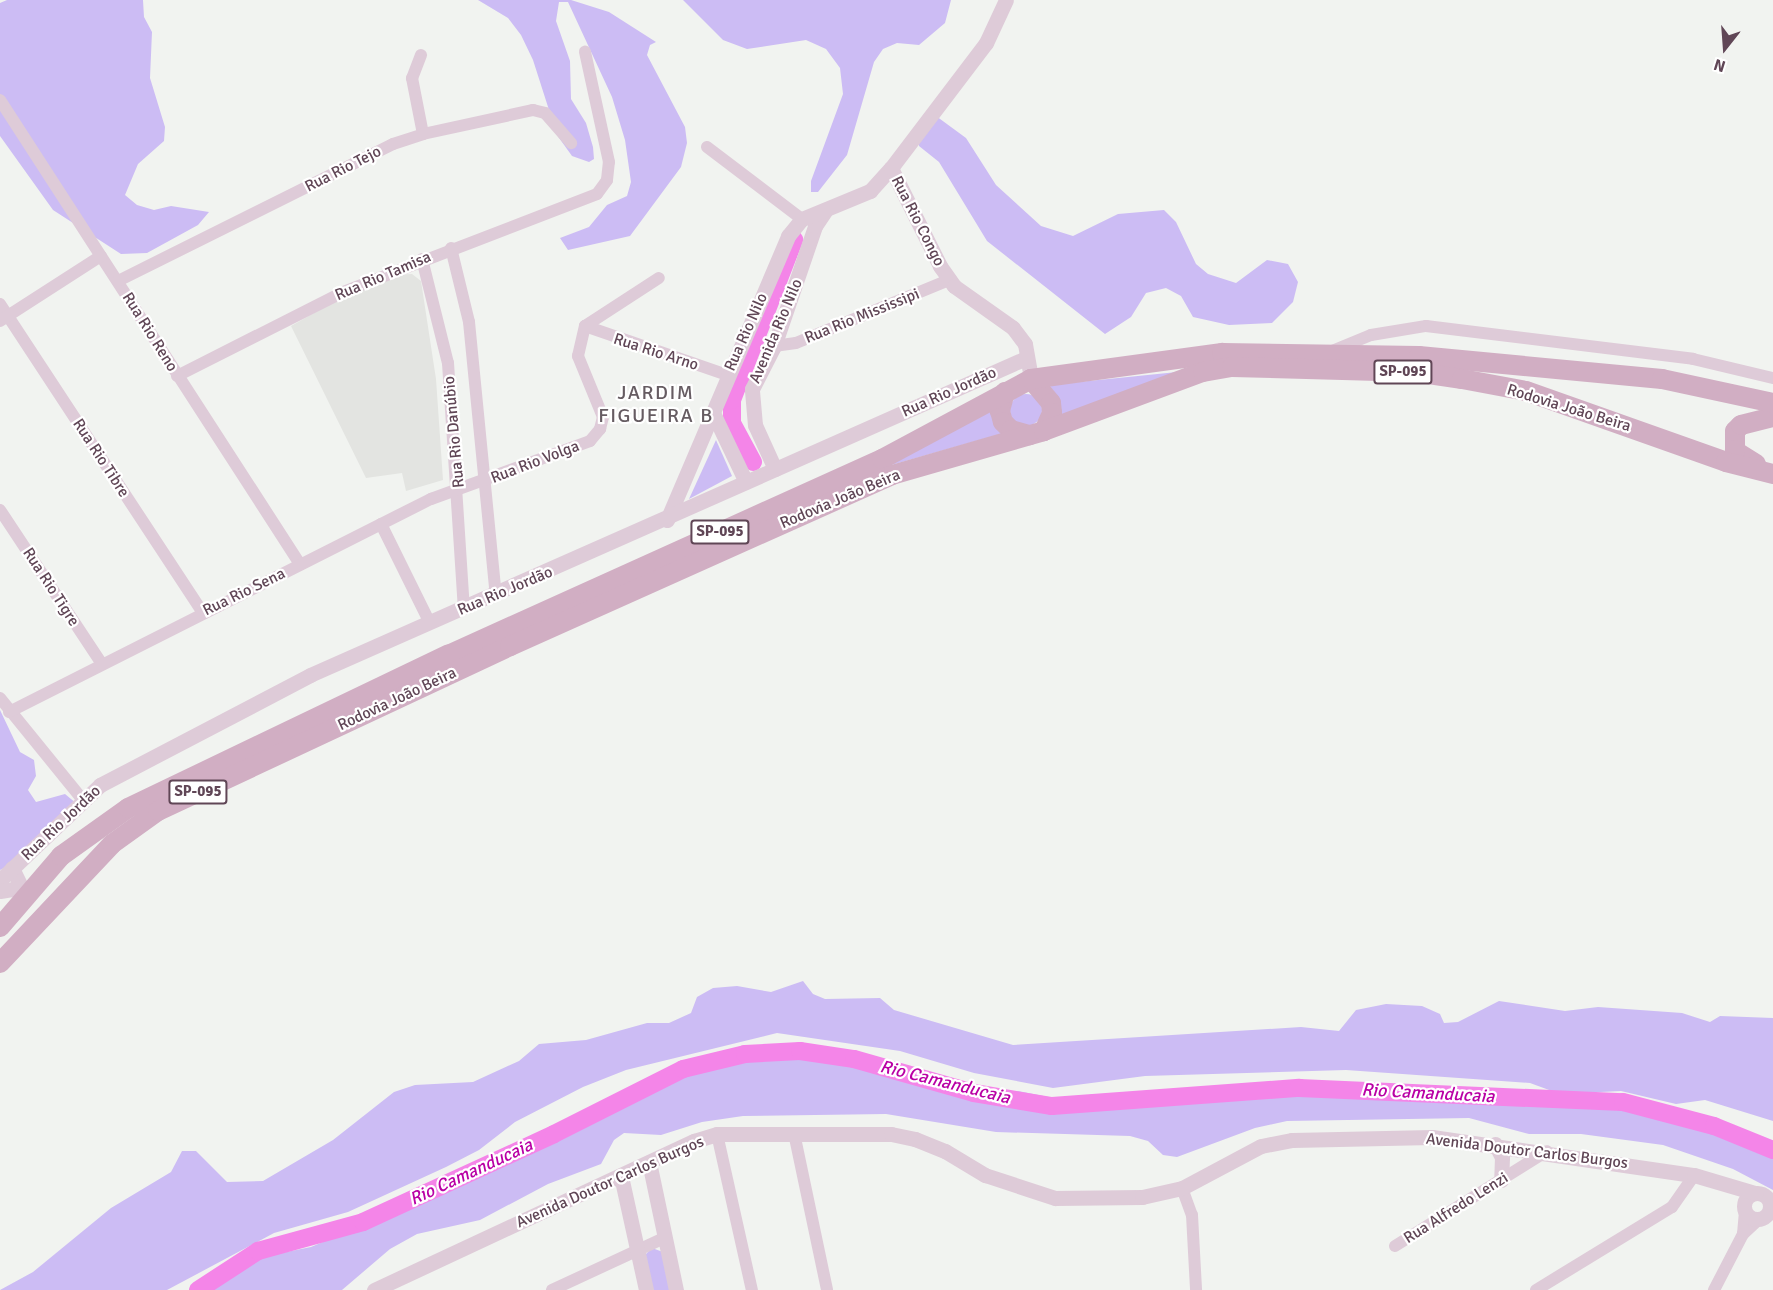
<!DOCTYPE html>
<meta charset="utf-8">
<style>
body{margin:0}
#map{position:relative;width:1773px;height:1290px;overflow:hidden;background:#f1f3f0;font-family:Signika,sans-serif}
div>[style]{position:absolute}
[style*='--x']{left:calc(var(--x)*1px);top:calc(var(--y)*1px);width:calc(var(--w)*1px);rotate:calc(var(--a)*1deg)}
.education>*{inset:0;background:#e3e4e1}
.green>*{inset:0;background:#ccbcf4}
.round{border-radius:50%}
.river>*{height:18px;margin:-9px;padding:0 9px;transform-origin:9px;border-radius:9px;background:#f485e8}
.minor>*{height:12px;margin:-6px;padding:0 6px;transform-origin:6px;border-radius:6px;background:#decbd8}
.tertiary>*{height:15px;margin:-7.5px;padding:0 7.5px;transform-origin:7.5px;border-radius:7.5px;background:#decbd8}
.tertiary>.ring{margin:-7.5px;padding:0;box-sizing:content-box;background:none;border:15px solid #decbd8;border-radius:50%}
.primary>*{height:20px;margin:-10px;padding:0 10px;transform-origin:10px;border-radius:10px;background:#d1aec3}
span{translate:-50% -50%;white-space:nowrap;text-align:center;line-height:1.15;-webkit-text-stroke:4.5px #fff;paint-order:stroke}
.shield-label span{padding:2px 4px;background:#fff;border:2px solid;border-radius:4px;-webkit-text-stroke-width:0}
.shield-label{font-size:15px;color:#604656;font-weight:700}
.street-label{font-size:16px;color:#604656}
.water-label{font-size:18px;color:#b900a5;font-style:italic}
.quarter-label{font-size:20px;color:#665c62;letter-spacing:1.5px}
.north{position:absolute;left:1695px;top:18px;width:60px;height:60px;-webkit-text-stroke:4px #fff;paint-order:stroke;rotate:197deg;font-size:16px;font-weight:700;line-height:24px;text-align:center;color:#604656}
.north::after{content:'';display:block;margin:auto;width:21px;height:27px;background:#604656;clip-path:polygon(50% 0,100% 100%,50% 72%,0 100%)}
</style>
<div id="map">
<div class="education">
<div style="clip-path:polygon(412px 274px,421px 281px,436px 379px,443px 480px,406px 491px,402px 473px,366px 478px,291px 326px,348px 294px,391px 275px)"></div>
</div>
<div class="green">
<div style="clip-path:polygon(7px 0,143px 0,144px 17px,152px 32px,150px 78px,165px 127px,164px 141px,138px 164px,125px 195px,137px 205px,154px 210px,171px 206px,209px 212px,198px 225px,147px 253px,121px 254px,53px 210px,0 136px,0 3px)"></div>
<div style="clip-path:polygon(478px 0,571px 0,609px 12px,656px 42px,650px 45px,647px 55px,685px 127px,687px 143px,681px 167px,630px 236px,568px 250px,560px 238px,589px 227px,607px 205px,627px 196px,631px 182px,625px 140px,612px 97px,568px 2px,559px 2px,556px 21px,570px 61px,571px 99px,586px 123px,593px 147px,594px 159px,589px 162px,572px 156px,557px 135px,533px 60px,521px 35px,508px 18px)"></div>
<div style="clip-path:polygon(683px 0,951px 0,945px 23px,919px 45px,897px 43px,883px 49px,874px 62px,847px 155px,818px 192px,811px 192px,811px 181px,843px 94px,840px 68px,826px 49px,806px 40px,747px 49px,723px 40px)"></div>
<div style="clip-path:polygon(936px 116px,966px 138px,996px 185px,1041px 226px,1073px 236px,1118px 214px,1164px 210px,1176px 222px,1196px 264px,1208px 274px,1236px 283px,1267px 260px,1288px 264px,1298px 282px,1293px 302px,1272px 323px,1229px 325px,1193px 317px,1181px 296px,1166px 288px,1146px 293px,1131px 317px,1105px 334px,987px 241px,939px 162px,919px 146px,919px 135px)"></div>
<div style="clip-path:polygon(1187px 371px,1058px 418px,1058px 397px,1049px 385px)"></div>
<div class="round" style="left:1010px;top:394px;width:32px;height:32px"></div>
<div style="clip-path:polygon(994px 405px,1004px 433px,888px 466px)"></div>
<div style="clip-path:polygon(716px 440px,732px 476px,689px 499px)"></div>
<div style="clip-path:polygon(0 710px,20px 752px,34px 760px,36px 776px,28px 790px,36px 802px,65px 794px,77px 804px,11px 865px,0 870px)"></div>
<div style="clip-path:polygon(803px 981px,813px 994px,825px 999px,880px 998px,894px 1010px,1013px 1045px,1301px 1027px,1339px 1031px,1356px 1010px,1386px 1004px,1422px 1006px,1440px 1014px,1444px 1023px,1458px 1022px,1499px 1001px,1565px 1011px,1598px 1007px,1682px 1013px,1710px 1022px,1720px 1016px,1773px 1018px,1773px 1121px,1705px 1100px,1676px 1104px,1621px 1091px,1560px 1094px,1530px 1083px,1346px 1070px,1145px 1076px,1053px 1088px,974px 1073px,900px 1051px,777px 1033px,626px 1070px,583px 1087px,515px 1122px,479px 1150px,446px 1167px,348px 1212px,274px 1233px,167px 1290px,0 1290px,33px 1272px,111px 1208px,171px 1172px,182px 1151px,196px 1151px,227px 1182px,263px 1181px,333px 1140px,394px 1092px,415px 1085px,473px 1082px,519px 1061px,539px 1044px,586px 1040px,647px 1023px,669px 1023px,691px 1013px,697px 997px,713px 988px,737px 986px,771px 992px)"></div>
<div style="clip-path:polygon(806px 1048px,897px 1068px,971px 1091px,1018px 1091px,1064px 1100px,1094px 1094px,1187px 1100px,1248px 1088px,1310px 1083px,1465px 1101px,1617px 1105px,1685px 1122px,1773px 1154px,1773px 1190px,1733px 1169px,1663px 1145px,1581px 1134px,1529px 1134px,1469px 1118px,1287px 1121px,1255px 1128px,1177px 1157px,1163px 1155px,1148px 1141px,1130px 1136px,996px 1132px,886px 1114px,743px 1116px,702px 1122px,661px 1135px,624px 1133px,614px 1140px,601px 1164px,548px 1184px,480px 1220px,417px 1234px,390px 1249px,342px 1290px,209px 1290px,251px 1259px,311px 1247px,505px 1165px,545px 1140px,615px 1107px,653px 1082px,725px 1058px)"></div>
<div style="clip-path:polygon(652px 1248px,663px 1252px,671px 1290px,650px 1290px,643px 1257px)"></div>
</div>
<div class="river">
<div style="--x:753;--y:462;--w:44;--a:-118.3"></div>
<div style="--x:732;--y:423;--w:23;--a:-90"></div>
<div style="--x:732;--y:400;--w:172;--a:-68.8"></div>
<div style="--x:198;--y:1290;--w:72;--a:-33"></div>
<div style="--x:258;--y:1251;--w:109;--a:-15.4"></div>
<div style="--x:363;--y:1222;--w:210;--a:-24.7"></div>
<div style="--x:554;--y:1134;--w:144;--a:-26.7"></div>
<div style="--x:683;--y:1069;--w:64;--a:-13.6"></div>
<div style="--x:745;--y:1054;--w:55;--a:-3.1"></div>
<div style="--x:800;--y:1051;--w:55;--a:8.4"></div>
<div style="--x:854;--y:1059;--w:125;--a:15.8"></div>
<div style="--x:974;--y:1093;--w:79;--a:9.5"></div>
<div style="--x:1052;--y:1106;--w:248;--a:-4.2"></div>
<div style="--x:1299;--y:1088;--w:324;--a:2.5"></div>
<div style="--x:1623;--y:1102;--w:94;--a:14.8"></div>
<div style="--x:1714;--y:1126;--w:64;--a:22.1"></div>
</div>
<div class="minor">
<div style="--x:421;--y:55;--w:25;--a:111"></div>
<div style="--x:412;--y:78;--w:57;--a:78.9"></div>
<div style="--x:0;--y:100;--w:553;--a:57.12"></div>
<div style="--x:707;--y:147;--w:119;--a:37.2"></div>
<div style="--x:451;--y:248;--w:76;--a:76.3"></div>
<div style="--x:469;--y:322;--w:274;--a:84.4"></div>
<div style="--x:422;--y:259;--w:107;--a:76"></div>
<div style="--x:448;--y:363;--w:246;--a:86.3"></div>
<div style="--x:118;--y:281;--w:307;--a:-26.5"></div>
<div style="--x:393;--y:144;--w:32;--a:-18"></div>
<div style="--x:423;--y:134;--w:113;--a:-12.3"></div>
<div style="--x:533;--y:110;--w:12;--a:14"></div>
<div style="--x:545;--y:113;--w:40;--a:49"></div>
<div style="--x:0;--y:304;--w:368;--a:56.7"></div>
<div style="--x:0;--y:321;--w:120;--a:-32.8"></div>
<div style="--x:585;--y:326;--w:150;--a:19"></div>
<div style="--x:774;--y:346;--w:22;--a:-8"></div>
<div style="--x:796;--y:343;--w:165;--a:-22.4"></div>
<div style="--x:1332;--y:351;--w:42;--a:-22.3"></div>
<div style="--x:1371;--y:335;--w:56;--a:-9.3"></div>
<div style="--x:1426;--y:326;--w:269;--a:7"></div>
<div style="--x:1693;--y:359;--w:82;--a:13.4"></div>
<div style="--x:177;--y:376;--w:186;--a:-26.8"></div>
<div style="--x:343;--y:292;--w:272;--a:-21.1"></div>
<div style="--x:597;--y:194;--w:17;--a:-54"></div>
<div style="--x:607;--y:180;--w:18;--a:-84"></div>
<div style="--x:609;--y:162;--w:113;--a:-102.3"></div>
<div style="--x:0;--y:510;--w:185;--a:56.5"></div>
<div style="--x:381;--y:524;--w:110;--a:63.7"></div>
<div style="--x:0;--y:698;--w:130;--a:50.9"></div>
<div style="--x:9;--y:712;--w:473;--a:-26.8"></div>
<div style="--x:431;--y:499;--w:169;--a:-20"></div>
<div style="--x:590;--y:441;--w:16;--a:-50"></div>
<div style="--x:600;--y:429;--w:12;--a:-76"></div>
<div style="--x:603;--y:417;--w:66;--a:-112.3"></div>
<div style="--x:578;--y:356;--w:31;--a:-77"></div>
<div style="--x:585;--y:326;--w:88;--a:-33"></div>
<div style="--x:794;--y:1133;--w:160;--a:78.1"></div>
<div style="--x:717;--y:1134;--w:160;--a:77.4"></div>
<div style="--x:1182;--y:1188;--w:29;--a:70"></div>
<div style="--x:1192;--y:1215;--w:75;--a:86.9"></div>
<div style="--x:1743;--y:1234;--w:24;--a:-85"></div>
<div style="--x:1395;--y:1246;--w:179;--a:-32"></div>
<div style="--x:552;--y:1290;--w:123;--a:-24.9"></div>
<div style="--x:1536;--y:1290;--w:159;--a:-31.4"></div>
<div style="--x:1672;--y:1207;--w:39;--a:-55"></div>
<div style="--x:1714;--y:1290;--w:63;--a:-62.6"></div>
<div style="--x:1743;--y:1234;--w:22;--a:-43"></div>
</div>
<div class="tertiary">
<div style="--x:891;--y:168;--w:110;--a:63.4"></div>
<div style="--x:940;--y:266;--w:24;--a:55"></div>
<div style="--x:954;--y:286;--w:72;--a:35.4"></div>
<div style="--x:1013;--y:328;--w:20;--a:53"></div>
<div style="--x:1025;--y:344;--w:36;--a:80"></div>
<div style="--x:714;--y:415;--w:74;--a:64.5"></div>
<div style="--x:775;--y:469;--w:48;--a:-114.4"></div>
<div style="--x:755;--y:425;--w:36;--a:-95"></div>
<div style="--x:752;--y:389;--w:48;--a:-62.9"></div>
<div style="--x:774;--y:346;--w:127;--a:-71.1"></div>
<div style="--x:815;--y:226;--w:18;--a:-56"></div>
<div style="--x:667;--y:520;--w:309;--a:-66.9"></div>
<div style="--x:788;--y:236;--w:22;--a:-51"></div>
<div style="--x:802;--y:219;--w:74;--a:-22.4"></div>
<div style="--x:870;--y:191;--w:31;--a:-48"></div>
<div style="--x:891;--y:168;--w:157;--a:-52.8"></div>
<div style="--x:986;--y:43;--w:47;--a:-65.1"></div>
<div style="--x:12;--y:868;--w:32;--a:64"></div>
<div style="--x:0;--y:880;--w:138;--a:-43.5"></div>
<div style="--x:100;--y:785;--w:237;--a:-27.6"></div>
<div style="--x:310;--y:675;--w:783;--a:-23.88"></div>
<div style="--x:0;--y:891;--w:20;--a:-9"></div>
<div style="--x:1495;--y:1144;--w:15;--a:62"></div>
<div style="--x:1502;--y:1157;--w:23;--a:92"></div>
<div style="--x:649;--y:1162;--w:131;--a:78.1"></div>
<div style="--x:621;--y:1176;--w:117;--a:77.6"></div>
<div class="ring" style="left:1744px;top:1193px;width:11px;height:11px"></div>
<div style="--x:374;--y:1290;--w:353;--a:-25"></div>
<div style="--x:694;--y:1141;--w:24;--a:-17"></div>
<div style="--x:717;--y:1134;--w:174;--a:0"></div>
<div style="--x:891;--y:1134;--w:25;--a:12"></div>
<div style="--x:915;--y:1139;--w:32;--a:22"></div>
<div style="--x:945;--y:1151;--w:47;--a:31"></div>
<div style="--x:985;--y:1175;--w:74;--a:18.2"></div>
<div style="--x:1055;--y:1198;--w:87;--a:-0.7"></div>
<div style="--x:1142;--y:1197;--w:41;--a:-12.7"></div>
<div style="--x:1182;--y:1188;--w:89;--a:-28"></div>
<div style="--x:1261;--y:1146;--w:32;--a:-11"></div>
<div style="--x:1292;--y:1140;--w:140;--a:-1.2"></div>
<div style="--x:1432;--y:1137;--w:265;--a:8.3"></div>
<div style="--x:1694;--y:1175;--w:64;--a:16.4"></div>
</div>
<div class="primary">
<div style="--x:1031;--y:379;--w:31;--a:50"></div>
<div style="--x:1051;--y:403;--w:10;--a:84"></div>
<div style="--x:1052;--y:413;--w:20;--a:114"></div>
<div style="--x:1005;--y:392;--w:20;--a:105"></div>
<div style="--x:1000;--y:411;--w:11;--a:75"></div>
<div style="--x:1003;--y:422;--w:11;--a:45"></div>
<div style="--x:1011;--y:430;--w:19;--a:16"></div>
<div style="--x:1756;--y:464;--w:25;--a:-148"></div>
<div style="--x:1735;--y:451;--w:20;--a:-90"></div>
<div style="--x:1735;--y:431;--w:8;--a:-45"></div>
<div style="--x:1741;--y:425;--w:33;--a:-14"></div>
<div style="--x:0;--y:927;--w:94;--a:-49.3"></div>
<div style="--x:61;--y:856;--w:82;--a:-35.6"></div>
<div style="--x:128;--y:808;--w:355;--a:-25.6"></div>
<div style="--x:448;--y:655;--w:476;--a:-24.3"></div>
<div style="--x:882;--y:459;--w:169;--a:-28.2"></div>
<div style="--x:1031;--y:379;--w:193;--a:-7.8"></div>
<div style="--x:1222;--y:353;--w:197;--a:0.9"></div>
<div style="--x:1419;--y:356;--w:244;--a:5.4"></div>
<div style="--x:1662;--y:379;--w:114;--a:12.2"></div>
<div style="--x:0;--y:963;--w:163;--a:-46.7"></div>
<div style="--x:112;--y:844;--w:57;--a:-35.7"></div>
<div style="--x:158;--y:811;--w:389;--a:-25.1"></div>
<div style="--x:510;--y:646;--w:419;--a:-24.1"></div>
<div style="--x:892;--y:475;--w:158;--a:-16.1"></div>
<div style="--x:1044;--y:431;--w:170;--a:-20.4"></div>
<div style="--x:1203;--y:372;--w:29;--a:-10"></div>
<div style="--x:1232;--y:367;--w:183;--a:1.6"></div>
<div style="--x:1415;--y:372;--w:48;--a:8.5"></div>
<div style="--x:1462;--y:379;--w:65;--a:10.6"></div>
<div style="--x:1526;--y:391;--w:212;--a:19.5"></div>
<div style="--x:1726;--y:462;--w:49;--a:14.3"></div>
</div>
<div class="shield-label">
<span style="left:1403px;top:372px">SP-095</span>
<span style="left:720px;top:532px">SP-095</span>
<span style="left:198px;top:792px">SP-095</span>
</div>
<div class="street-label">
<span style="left:343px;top:169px;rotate:-27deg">Rua Rio Tejo</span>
<span style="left:918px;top:221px;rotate:63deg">Rua Rio Congo</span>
<span style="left:383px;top:276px;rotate:-23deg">Rua Rio Tamisa</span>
<span style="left:862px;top:316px;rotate:-22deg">Rua Rio Mississipi</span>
<span style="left:776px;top:331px;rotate:-67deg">Avenida Rio Nilo</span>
<span style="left:150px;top:332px;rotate:58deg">Rua Rio Reno</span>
<span style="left:746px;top:332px;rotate:-66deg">Rua Rio Nilo</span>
<span style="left:656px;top:352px;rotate:18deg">Rua Rio Arno</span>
<span style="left:949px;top:392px;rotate:-24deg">Rua Rio Jordão</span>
<span style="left:1569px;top:408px;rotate:17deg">Rodovia João Beira</span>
<span style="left:454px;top:432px;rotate:-95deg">Rua Rio Danúbio</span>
<span style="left:101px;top:458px;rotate:57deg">Rua Rio Tibre</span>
<span style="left:535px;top:462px;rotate:-21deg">Rua Rio Volga</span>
<span style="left:840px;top:499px;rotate:-23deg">Rodovia João Beira</span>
<span style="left:51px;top:587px;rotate:57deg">Rua Rio Tigre</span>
<span style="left:505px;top:591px;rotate:-23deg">Rua Rio Jordão</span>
<span style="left:244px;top:592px;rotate:-26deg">Rua Rio Sena</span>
<span style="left:397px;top:699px;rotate:-25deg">Rodovia João Beira</span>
<span style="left:61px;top:823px;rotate:-43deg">Rua Rio Jordão</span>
<span style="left:1527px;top:1151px;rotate:7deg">Avenida Doutor Carlos Burgos</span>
<span style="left:610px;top:1182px;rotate:-24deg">Avenida Doutor Carlos Burgos</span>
<span style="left:1456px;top:1208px;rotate:-32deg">Rua Alfredo Lenzi</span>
</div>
<div class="water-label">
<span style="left:945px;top:1082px;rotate:14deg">Rio Camanducaia</span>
<span style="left:1428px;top:1093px;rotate:3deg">Rio Camanducaia</span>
<span style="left:471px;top:1172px;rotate:-25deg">Rio Camanducaia</span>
</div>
<div class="quarter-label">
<span style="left:656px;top:404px">JARDIM<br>FIGUEIRA B</span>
</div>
<div class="north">N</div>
</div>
